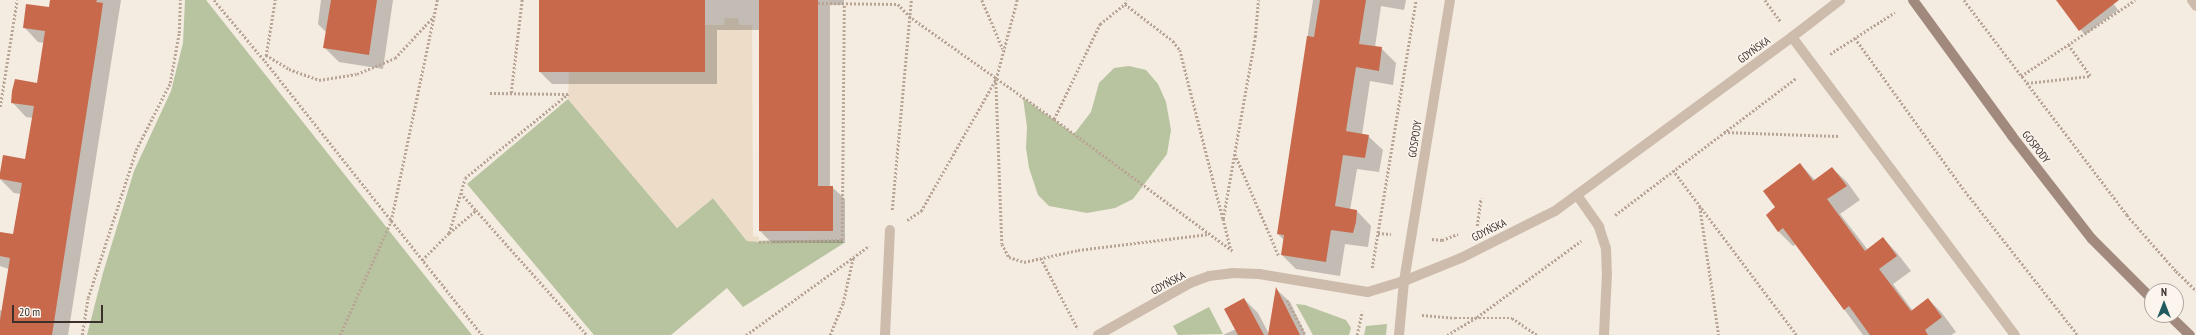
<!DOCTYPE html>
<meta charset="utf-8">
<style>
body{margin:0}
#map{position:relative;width:2196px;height:335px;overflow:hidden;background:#f4ebe1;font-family:"PT Sans Narrow",sans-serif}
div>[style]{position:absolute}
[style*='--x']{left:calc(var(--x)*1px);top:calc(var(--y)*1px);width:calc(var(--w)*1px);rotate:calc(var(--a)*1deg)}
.green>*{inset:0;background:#b8c4a0}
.plaza>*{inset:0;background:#ecdcc8}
.shadow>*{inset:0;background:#0003}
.building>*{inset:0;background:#c8694b;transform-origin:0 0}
.path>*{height:2.5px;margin-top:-1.25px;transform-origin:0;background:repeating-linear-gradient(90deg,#b9a596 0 2px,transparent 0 4px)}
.lane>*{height:10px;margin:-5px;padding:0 5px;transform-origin:5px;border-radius:5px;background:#cdbbac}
.street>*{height:10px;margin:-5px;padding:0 5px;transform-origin:5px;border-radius:5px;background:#cdbbac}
.secondary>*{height:10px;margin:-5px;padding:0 5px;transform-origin:5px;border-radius:5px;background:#a18a7d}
span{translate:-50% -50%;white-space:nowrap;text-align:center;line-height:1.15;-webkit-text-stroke:3px #fbf5ee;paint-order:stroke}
.street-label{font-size:11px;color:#3b302b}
.north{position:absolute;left:2144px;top:283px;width:40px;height:40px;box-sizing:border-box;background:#fbf5ee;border:1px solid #aea6a0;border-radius:50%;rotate:0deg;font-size:11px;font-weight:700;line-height:16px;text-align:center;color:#3b302b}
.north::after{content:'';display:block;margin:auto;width:14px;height:18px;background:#1f5a5e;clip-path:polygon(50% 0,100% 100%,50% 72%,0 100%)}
.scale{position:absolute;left:12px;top:305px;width:91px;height:18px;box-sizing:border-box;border:2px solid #3b302b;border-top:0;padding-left:5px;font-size:12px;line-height:14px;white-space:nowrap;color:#3b302b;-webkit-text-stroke:3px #fbf5ee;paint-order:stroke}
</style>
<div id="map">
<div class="green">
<div style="clip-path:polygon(185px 0,206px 0,472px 335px,87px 335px,103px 273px,134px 171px,171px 91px,183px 43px)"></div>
<div style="clip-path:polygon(1129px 66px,1146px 70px,1158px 84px,1166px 102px,1171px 130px,1167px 154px,1133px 199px,1115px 208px,1087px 213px,1049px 206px,1038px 195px,1029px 168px,1026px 148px,1027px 127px,1023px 98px,1074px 134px,1091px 112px,1099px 83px,1114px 68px)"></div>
<div style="clip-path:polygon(568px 99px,677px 228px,713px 198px,747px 241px,842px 240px,844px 243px,743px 307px,727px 288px,671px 335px,594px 335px,467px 184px)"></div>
<div style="clip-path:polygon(1296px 304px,1305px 305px,1346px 320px,1351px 328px,1349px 335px,1313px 335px)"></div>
<div style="clip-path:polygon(1209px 307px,1223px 334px,1178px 335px,1173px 326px)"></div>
<div style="clip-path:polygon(1387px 324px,1386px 335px,1364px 335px,1366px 326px)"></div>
</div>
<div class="plaza">
<div style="clip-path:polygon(725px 18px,738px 18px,739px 25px,752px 25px,753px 236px,759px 237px,759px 242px,747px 241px,713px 198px,677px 228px,568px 99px,569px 72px,705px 25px,724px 25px)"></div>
</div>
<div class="shadow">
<div style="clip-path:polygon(51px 0,121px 0,68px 335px,0 335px,0 310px,2px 311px,9px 269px,0 266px,0 233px,14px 235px,21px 194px,14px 193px,0 179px,26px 160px,33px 118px,26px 117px,12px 102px,38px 84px,45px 43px,38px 42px,24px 27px,50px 9px)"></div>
<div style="clip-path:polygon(321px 0,393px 0,383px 69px,339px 62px,324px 47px,327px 33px,318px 24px)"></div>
<div style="clip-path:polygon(539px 0,844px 0,844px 5px,830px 5px,830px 187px,832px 187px,845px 199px,845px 243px,772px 243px,760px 231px,760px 30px,717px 30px,717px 84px,552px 84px,540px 72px)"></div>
<div style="clip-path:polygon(1313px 0,1406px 0,1404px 10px,1381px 6px,1375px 47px,1381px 48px,1396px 63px,1393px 85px,1370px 81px,1362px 135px,1368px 136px,1383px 150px,1379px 172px,1357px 169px,1350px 210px,1357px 211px,1371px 226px,1368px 247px,1345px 244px,1340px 276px,1296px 269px,1282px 255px,1284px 240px,1278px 234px)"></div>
<div style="clip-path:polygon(2057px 0,2111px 0,2118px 10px,2085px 35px)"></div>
<div style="clip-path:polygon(1800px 164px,1815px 180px,1832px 168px,1847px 182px,1860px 200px,1840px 214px,1868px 250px,1883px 238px,1897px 253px,1911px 271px,1893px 284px,1913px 311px,1928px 299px,1942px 313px,1956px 332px,1951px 335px,1863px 335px,1796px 244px,1793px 246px,1778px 231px)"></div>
<div style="clip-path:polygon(1276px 289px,1290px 302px,1306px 335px,1223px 335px,1236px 329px,1244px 299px,1258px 313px,1269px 334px)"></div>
</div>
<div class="building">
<div style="clip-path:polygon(50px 0,97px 0,96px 2px,103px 3px,98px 38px,52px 335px,0 335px,0 320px,10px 258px,0 256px,0 232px,13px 234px,22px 183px,0 179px,0 173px,3px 155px,25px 159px,34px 106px,11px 103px,12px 91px,15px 79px,37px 83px,45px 31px,23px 28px,26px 4px,49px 7px)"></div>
<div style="clip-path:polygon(331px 0,377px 0,369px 55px,323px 48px)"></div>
<div style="left:539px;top:0;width:166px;height:72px"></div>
<div style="clip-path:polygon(759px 0,818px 0,818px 186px,833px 186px,833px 231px,759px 231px)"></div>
<div style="clip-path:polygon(1320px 0,1366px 0,1359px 44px,1382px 47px,1379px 71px,1356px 67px,1346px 131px,1369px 135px,1365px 158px,1343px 155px,1335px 206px,1357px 210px,1356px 222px,1353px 233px,1331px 230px,1326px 262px,1281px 255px,1284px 235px,1277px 234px,1307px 36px,1314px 37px)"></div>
<div style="clip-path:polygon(2056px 0,2119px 0,2079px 31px)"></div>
<div style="clip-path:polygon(1800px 163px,1813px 181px,1832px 167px,1847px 186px,1827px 199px,1865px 251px,1883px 237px,1897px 256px,1879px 269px,1911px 311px,1928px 298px,1942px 317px,1925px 330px,1928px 335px,1870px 335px,1849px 306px,1844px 310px,1783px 228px,1778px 232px,1766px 215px,1775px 207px,1763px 191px)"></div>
<div style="clip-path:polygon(1276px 287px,1300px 335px,1268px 335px)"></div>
<div style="clip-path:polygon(1244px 298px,1264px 335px,1238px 335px,1224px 309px)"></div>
</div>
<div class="path">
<div style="--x:214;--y:0;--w:80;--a:50.1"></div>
<div style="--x:265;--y:61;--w:350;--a:51.6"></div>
<div style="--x:982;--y:0;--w:53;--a:66.8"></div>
<div style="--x:1765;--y:0;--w:26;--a:54"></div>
<div style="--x:1964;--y:0;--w:270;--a:52.8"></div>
<div style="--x:2127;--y:215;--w:74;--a:48.8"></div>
<div style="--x:2176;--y:271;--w:28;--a:44"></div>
<div style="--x:818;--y:3;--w:80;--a:0.7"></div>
<div style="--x:898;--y:4;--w:16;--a:47"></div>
<div style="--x:909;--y:16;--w:178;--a:35.4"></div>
<div style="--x:1054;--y:119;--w:222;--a:36.4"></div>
<div style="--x:1125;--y:4;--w:4;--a:-63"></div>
<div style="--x:1855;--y:38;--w:188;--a:54.3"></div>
<div style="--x:1965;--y:191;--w:183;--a:51.9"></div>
<div style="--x:1830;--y:54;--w:77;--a:-32.9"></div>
<div style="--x:266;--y:55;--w:27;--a:31"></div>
<div style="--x:289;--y:69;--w:32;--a:20"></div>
<div style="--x:319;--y:80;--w:38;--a:-9"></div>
<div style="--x:357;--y:74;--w:41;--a:-22.8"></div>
<div style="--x:395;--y:58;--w:57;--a:-47.1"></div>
<div style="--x:266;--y:56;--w:57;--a:-80.9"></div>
<div style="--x:2021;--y:76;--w:137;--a:-33.7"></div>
<div style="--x:996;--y:79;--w:165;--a:87.9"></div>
<div style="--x:1002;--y:244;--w:15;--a:62"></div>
<div style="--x:1009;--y:257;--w:16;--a:18"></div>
<div style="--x:1024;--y:262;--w:55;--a:-12.5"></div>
<div style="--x:1078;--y:250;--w:132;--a:-7"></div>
<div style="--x:2027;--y:83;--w:63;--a:-6.3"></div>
<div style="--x:2090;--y:76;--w:38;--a:-125"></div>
<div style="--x:490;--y:93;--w:78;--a:0.7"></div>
<div style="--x:511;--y:93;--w:94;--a:-83.3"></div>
<div style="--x:0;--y:107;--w:108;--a:-81"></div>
<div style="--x:1054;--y:119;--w:106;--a:-64.2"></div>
<div style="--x:1100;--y:24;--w:32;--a:-39"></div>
<div style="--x:1125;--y:4;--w:61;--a:37.6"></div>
<div style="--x:1173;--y:41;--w:11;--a:52"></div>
<div style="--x:1180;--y:50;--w:174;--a:75.7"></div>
<div style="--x:1724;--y:132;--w:115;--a:2"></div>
<div style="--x:1235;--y:154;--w:111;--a:66.7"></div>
<div style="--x:1673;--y:170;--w:206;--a:53.1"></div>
<div style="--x:461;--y:193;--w:23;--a:49"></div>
<div style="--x:1700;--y:207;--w:129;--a:81.6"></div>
<div style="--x:892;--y:210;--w:211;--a:-84.8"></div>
<div style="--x:1615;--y:215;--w:227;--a:-37.1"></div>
<div style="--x:907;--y:220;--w:17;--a:-33"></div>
<div style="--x:921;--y:211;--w:152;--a:-60.4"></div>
<div style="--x:996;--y:79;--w:82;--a:-75.1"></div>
<div style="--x:1477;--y:226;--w:28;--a:-82"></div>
<div style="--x:449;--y:233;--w:35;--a:-40"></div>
<div style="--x:476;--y:210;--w:167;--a:48.4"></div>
<div style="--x:1378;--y:233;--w:13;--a:4"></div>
<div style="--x:1432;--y:239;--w:10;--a:6"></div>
<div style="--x:1442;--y:240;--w:17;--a:-21"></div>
<div style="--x:759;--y:242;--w:83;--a:-1.4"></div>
<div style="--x:842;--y:240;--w:236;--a:-89.5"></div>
<div style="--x:1230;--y:248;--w:30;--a:-104"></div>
<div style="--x:1223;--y:219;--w:185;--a:-80"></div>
<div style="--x:1255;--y:37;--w:37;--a:-85"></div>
<div style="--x:1041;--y:258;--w:80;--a:62.5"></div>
<div style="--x:422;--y:260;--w:38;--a:-45"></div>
<div style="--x:449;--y:233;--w:57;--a:-73.8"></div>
<div style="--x:465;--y:178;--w:133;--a:-39.2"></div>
<div style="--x:1372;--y:268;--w:272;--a:-80.7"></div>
<div style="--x:1287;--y:300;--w:40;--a:62"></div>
<div style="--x:1422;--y:315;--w:33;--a:5"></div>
<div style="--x:1455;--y:318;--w:57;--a:0"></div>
<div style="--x:1512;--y:318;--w:30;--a:34"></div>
<div style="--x:82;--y:335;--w:37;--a:-81"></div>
<div style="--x:88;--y:298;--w:156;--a:-72"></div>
<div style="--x:136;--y:150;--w:75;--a:-63.1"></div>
<div style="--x:170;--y:83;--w:51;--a:-79.8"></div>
<div style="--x:179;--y:33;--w:33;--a:-88"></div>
<div style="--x:340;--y:335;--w:125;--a:-65.9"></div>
<div style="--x:391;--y:221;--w:226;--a:-78.2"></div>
<div style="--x:746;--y:335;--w:152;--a:-35.9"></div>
<div style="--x:830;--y:335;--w:35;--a:-68"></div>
<div style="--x:843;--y:303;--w:46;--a:-77.5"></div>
<div style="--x:1357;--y:335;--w:24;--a:-78"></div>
<div style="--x:1447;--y:335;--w:35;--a:-31"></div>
<div style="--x:1477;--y:317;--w:129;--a:-36.2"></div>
</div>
<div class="lane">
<div style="--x:1577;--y:195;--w:39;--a:55"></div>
<div style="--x:1599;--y:227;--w:23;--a:72"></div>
<div style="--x:1606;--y:249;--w:24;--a:88"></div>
<div style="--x:1607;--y:273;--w:62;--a:92.8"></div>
</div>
<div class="street">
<div style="--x:2192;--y:0;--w:7;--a:56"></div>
<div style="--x:1792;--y:37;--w:372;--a:53.2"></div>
<div style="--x:885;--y:335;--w:105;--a:-87.3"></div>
<div style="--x:1098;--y:335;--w:106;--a:-29.5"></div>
<div style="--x:1190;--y:283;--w:20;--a:-20"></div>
<div style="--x:1209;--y:276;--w:23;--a:-7"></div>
<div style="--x:1232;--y:273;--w:27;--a:2"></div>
<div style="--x:1259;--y:274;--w:110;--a:9.4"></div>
<div style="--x:1368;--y:292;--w:38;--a:-17"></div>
<div style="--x:1404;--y:281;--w:61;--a:-22"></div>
<div style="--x:1461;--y:258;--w:105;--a:-26.6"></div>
<div style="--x:1555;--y:211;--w:294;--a:-36.3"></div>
<div style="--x:1792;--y:37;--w:61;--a:-37.6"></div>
<div style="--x:1399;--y:335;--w:54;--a:-84.7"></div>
<div style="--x:1404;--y:281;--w:285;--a:-80.7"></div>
</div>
<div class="secondary">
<div style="--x:1913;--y:0;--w:168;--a:53.9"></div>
<div style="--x:2012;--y:136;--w:130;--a:52.2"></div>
<div style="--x:2092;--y:239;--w:85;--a:45"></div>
<div style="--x:2169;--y:315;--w:29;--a:44"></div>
</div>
<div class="street-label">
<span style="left:1754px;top:50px;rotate:-36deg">GDYŃSKA</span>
<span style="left:1415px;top:139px;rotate:-81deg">GOSPODY</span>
<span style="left:2036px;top:147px;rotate:52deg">GOSPODY</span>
<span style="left:1489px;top:230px;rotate:-26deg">GDYŃSKA</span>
<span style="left:1168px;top:283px;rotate:-28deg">GDYŃSKA</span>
</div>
<div class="north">N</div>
<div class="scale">20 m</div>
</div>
